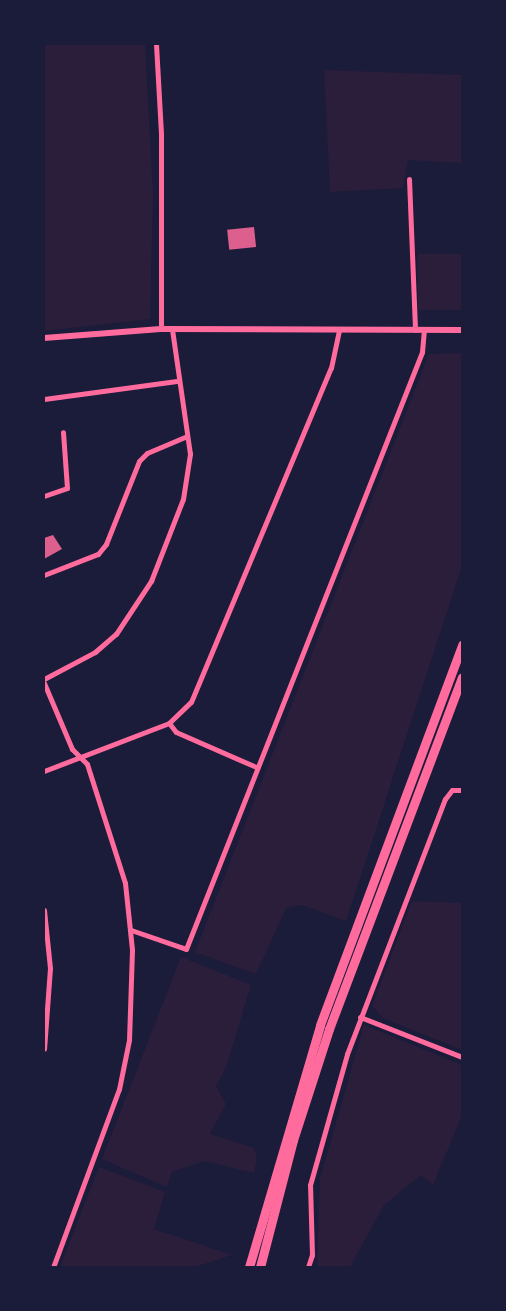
<!DOCTYPE html>
<style>
body{margin:0}
#map{position:relative;width:506px;height:1311px;overflow:hidden;background:#1b1b3a;font-family:"Fira Sans Condensed",sans-serif}
div>[style]{position:absolute}
[style*='--x']{left:calc(var(--x)*1px);top:calc(var(--y)*1px);width:calc(var(--w)*1px);rotate:calc(var(--a)*1deg)}
.green>*{inset:0;background:#2a1e3b;transform-origin:0 0}
.building>*{inset:0;background:#dd5f8e;transform-origin:0 0}
.minor>*{height:5px;margin:-2.5px;padding:0 2.5px;transform-origin:2.5px;border-radius:2.5px;background:#ff6b9d}
.tertiary>*{height:6px;margin:-3px;padding:0 3px;transform-origin:3px;border-radius:3px;background:#ff6b9d}
.trunk>*{height:9px;margin:-4.5px;padding:0 4.5px;transform-origin:4.5px;border-radius:4.5px;background:#ff6b9d}
span{translate:-50% -50%;white-space:nowrap;text-align:center;line-height:1.15;-webkit-text-stroke:4.5px #1b1b3a;paint-order:stroke}
.frame{position:absolute;inset:0;border:45px solid #1b1b3a;pointer-events:none}
</style>
<div id="map">
<div class="green">
<div style="clip-path:polygon(44px 44px,145px 44px,153px 195px,150px 319px,44px 331px)"></div>
<div style="clip-path:polygon(324px 70px,462px 75px,462px 163px,408px 160px,403px 188px,330px 192px)"></div>
<div style="left:418px;top:254px;width:44px;height:56px"></div>
<div style="clip-path:polygon(462px 353px,462px 566px,346px 921px,302px 905px,286px 908px,256px 974px,195px 952px,429px 354px)"></div>
<div style="clip-path:polygon(412px 901px,462px 903px,462px 1050px,383px 1018px,372px 1006px)"></div>
<div style="clip-path:polygon(181px 957px,251px 985px,226px 1068px,216px 1086px,226px 1104px,210px 1134px,254px 1148px,257px 1158px,254px 1173px,204px 1161px,172px 1172px,167px 1187px,102px 1159px)"></div>
<div style="clip-path:polygon(364px 1025px,462px 1065px,462px 1115px,433px 1185px,421px 1175px,384px 1205px,350px 1267px,317px 1267px,320px 1179px)"></div>
<div style="clip-path:polygon(99px 1167px,165px 1192px,154px 1229px,232px 1255px,195px 1267px,60px 1267px)"></div>
</div>
<div class="building">
<div style="left:254px;top:227px;width:20px;height:27px;rotate:84deg"></div>
<div style="clip-path:polygon(53px 535px,62px 549px,44px 559px,44px 538px)"></div>
</div>
<div class="minor">
<div style="--x:156;--y:44;--w:90;--a:86.8"></div>
<div style="--x:161;--y:134;--w:195;--a:90"></div>
<div style="--x:409;--y:179;--w:151;--a:87.7"></div>
<div style="--x:44;--y:399;--w:134;--a:-7.7"></div>
<div style="--x:44;--y:496;--w:24;--a:-19"></div>
<div style="--x:67;--y:488;--w:56;--a:-94.1"></div>
<div style="--x:44;--y:575;--w:58;--a:-21.3"></div>
<div style="--x:98;--y:554;--w:13;--a:-51"></div>
<div style="--x:106;--y:544;--w:89;--a:-68.3"></div>
<div style="--x:139;--y:461;--w:11;--a:-45"></div>
<div style="--x:147;--y:453;--w:43;--a:-23"></div>
<div style="--x:44;--y:679;--w:58;--a:-27.9"></div>
<div style="--x:95;--y:652;--w:28;--a:-41"></div>
<div style="--x:116;--y:634;--w:64;--a:-56.6"></div>
<div style="--x:151;--y:581;--w:88;--a:-68.7"></div>
<div style="--x:183;--y:499;--w:46;--a:-81.2"></div>
<div style="--x:190;--y:454;--w:126;--a:-98.2"></div>
<div style="--x:44;--y:683;--w:72;--a:67"></div>
<div style="--x:72;--y:749;--w:21;--a:45"></div>
<div style="--x:87;--y:764;--w:125;--a:72.3"></div>
<div style="--x:125;--y:883;--w:67;--a:84"></div>
<div style="--x:132;--y:950;--w:90;--a:91.9"></div>
<div style="--x:129;--y:1040;--w:50;--a:101.5"></div>
<div style="--x:119;--y:1089;--w:190;--a:110.3"></div>
<div style="--x:169;--y:723;--w:11;--a:52"></div>
<div style="--x:176;--y:732;--w:87;--a:23.6"></div>
<div style="--x:44;--y:771;--w:134;--a:-21"></div>
<div style="--x:169;--y:723;--w:30;--a:-44"></div>
<div style="--x:191;--y:702;--w:362;--a:-67.3"></div>
<div style="--x:331;--y:368;--w:38;--a:-78"></div>
<div style="--x:44;--y:910;--w:58;--a:84.1"></div>
<div style="--x:50;--y:968;--w:81;--a:94.2"></div>
<div style="--x:131;--y:930;--w:58;--a:19.1"></div>
<div style="--x:186;--y:949;--w:642;--a:-68.43"></div>
<div style="--x:422;--y:352;--w:22;--a:-85"></div>
<div style="--x:360;--y:1017;--w:110;--a:21.4"></div>
<div style="--x:308;--y:1267;--w:13;--a:-72"></div>
<div style="--x:312;--y:1255;--w:70;--a:-91.6"></div>
<div style="--x:310;--y:1185;--w:136;--a:-74.2"></div>
<div style="--x:347;--y:1054;--w:273;--a:-69"></div>
<div style="--x:445;--y:799;--w:11;--a:-52"></div>
<div style="--x:452;--y:790;--w:10;--a:0"></div>
</div>
<div class="tertiary">
<div style="--x:44;--y:338;--w:117;--a:-4.4"></div>
<div style="--x:161;--y:329;--w:301;--a:0.2"></div>
</div>
<div class="trunk">
<div style="--x:249;--y:1267;--w:252;--a:-73.6"></div>
<div style="--x:320;--y:1025;--w:406;--a:-69.5"></div>
<div style="--x:260;--y:1267;--w:131;--a:-75.4"></div>
<div style="--x:293;--y:1140;--w:117;--a:-72"></div>
<div style="--x:329;--y:1029;--w:376;--a:-69.3"></div>
</div>
<div class="frame"></div>
</div>
